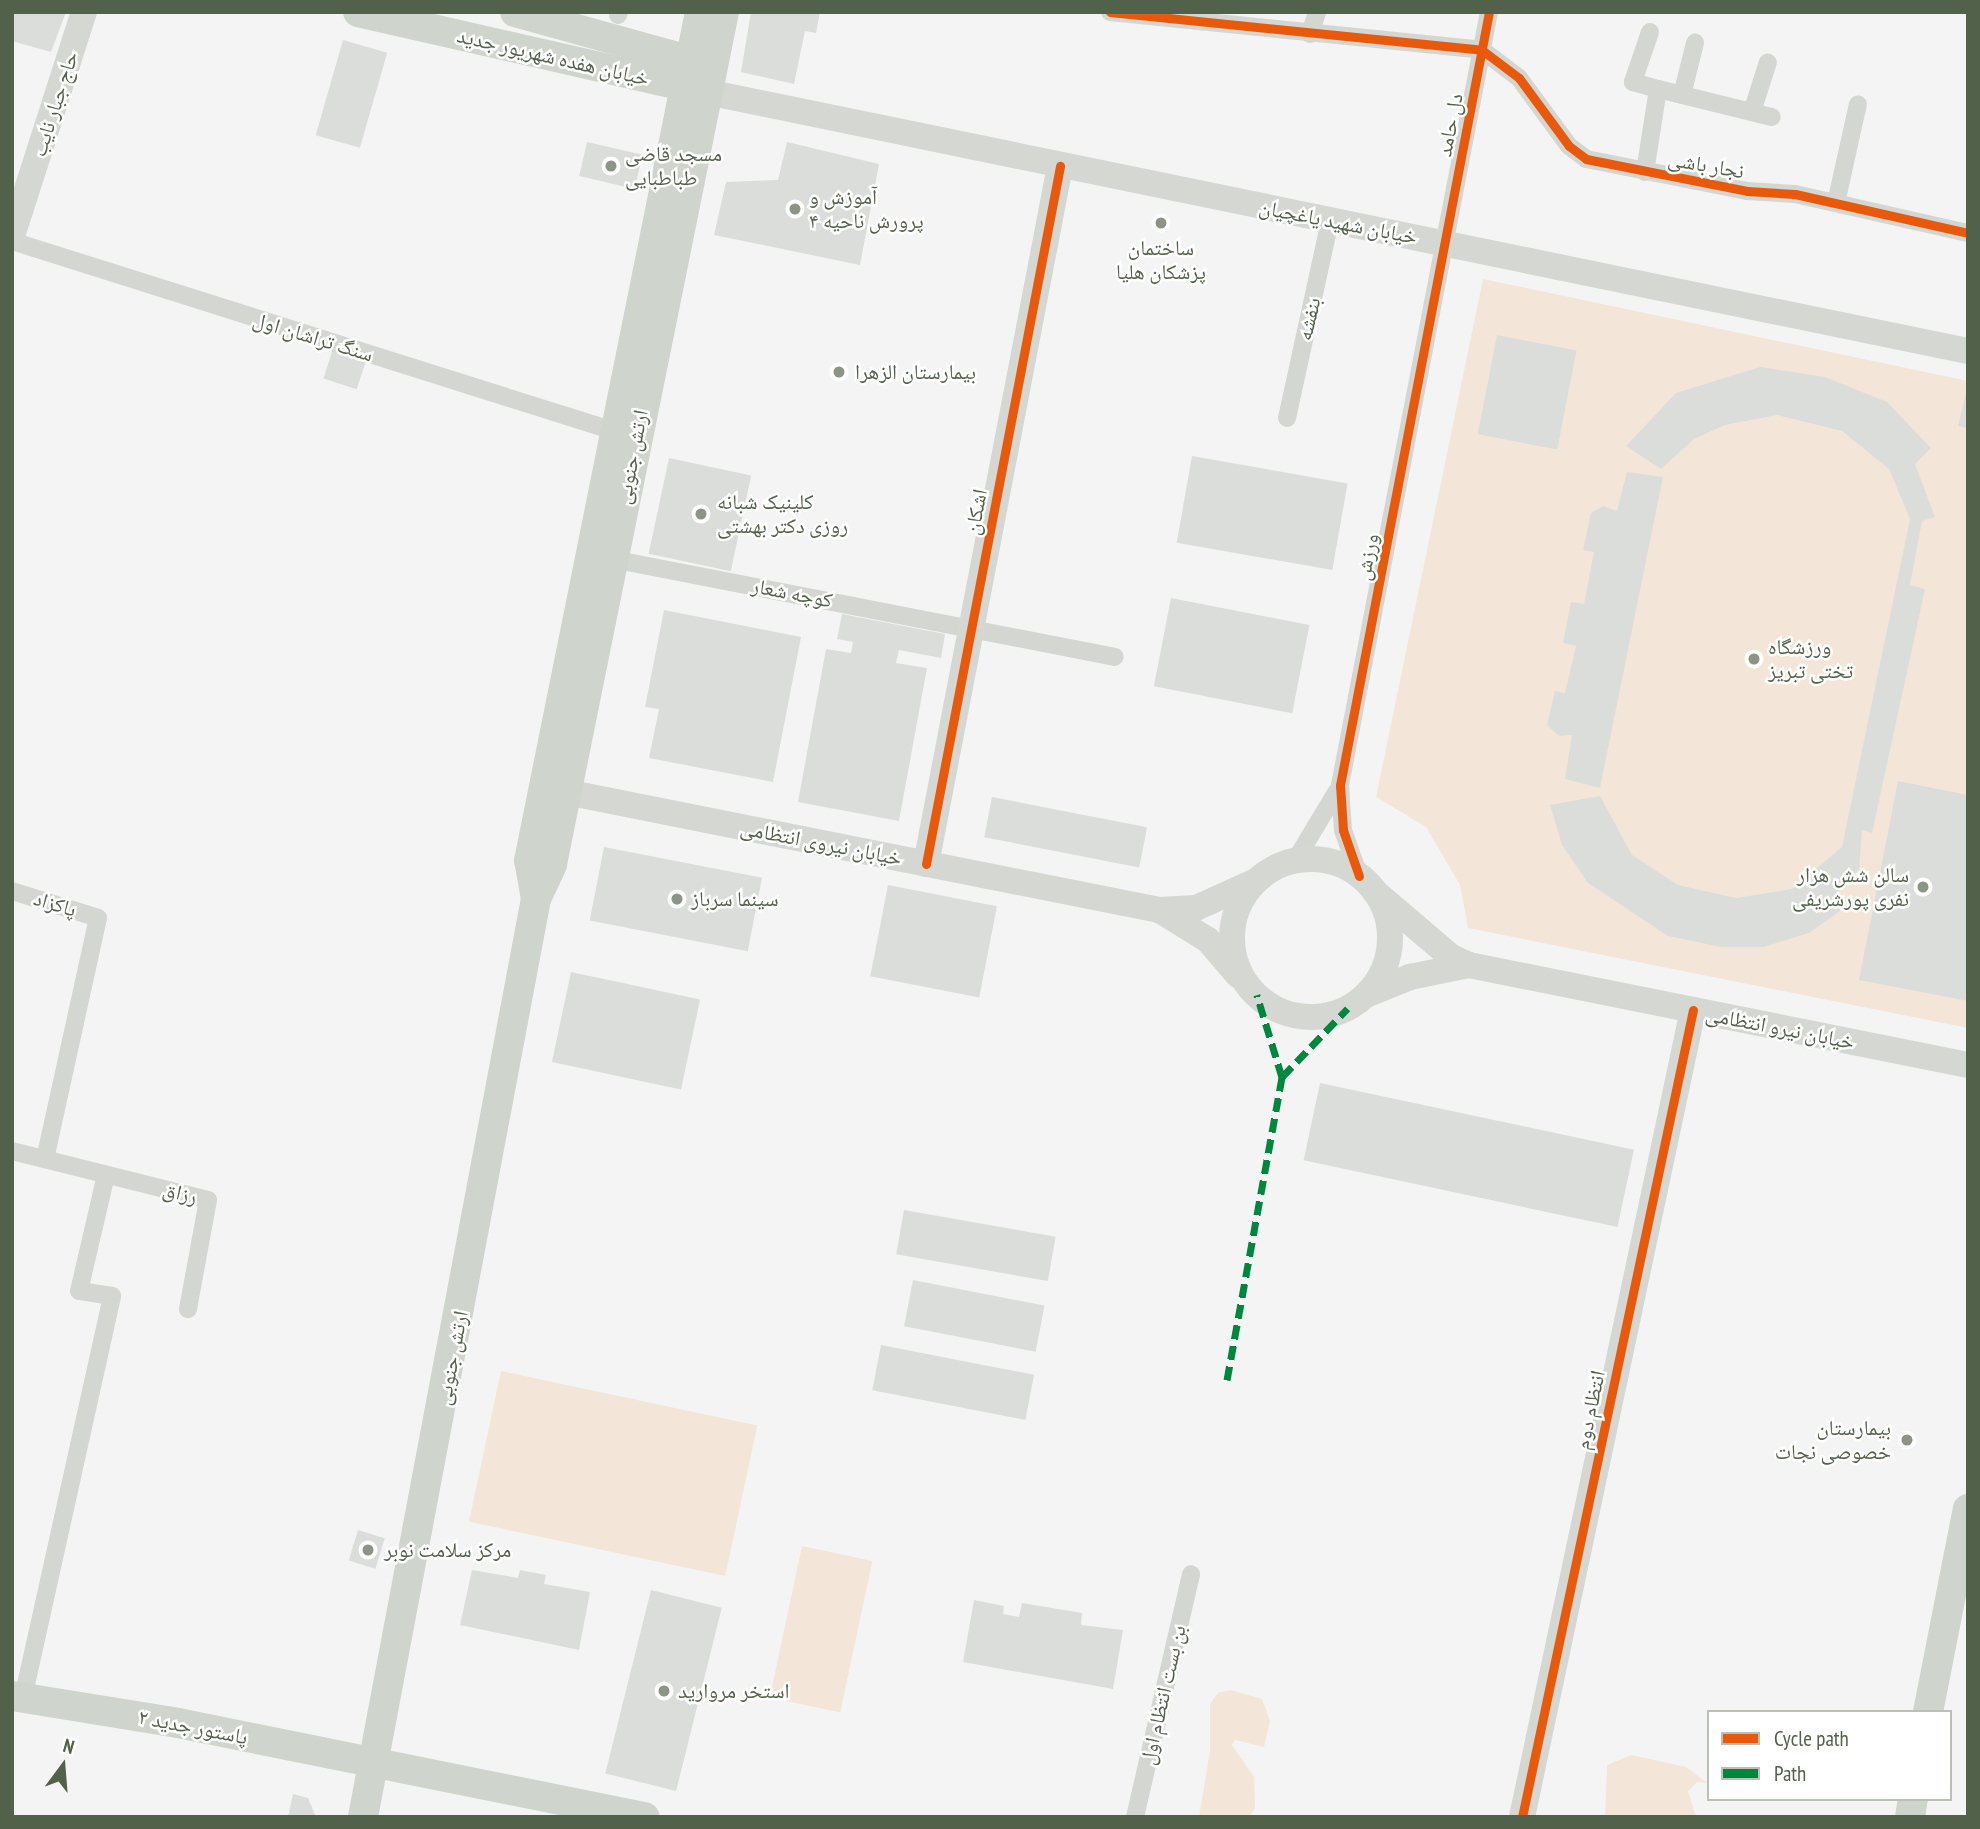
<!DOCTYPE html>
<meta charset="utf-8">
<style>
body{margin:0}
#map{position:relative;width:1980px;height:1829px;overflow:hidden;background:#f4f4f4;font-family:"PT Sans Narrow","Noto Naskh Arabic",sans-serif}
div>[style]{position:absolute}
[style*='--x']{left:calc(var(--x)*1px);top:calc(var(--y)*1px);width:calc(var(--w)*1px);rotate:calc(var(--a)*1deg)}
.green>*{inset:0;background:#f3e6d8;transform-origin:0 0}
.building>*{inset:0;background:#dbdddb;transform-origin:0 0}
.street>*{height:18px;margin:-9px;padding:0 9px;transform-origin:9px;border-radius:9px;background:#d4d6d2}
.secondary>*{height:26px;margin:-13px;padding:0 13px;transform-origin:13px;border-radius:13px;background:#d5d8d2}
.secondary>.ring{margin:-13px;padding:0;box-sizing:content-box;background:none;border:26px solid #d5d8d2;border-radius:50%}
.primary>*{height:30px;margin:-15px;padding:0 15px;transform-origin:15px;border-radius:15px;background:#cfd4cc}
.quiet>*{height:7px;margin-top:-3.5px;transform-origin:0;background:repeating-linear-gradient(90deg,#00873e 0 14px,transparent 0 21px)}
.cycleway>*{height:9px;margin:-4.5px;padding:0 4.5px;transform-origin:4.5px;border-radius:4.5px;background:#e8590c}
.dots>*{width:19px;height:19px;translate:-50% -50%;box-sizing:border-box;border:4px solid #fff;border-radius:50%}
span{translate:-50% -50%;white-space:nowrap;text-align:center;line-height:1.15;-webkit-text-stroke:5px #fff;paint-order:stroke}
.street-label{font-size:21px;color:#526149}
.poi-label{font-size:21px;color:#526149}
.left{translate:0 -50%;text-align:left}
.right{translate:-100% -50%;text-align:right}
.frame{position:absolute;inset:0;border:14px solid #526149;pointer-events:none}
.legend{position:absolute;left:1707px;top:1710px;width:245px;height:91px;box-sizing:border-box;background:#fff;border:2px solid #bac0b6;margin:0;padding:9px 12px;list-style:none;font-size:21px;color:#526149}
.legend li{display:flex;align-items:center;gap:14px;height:35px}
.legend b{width:35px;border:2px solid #bac0b6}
.north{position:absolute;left:28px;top:1731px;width:70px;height:70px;-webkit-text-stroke:5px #fff;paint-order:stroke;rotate:16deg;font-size:19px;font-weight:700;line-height:28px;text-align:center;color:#526149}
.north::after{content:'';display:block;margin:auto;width:24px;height:32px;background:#526149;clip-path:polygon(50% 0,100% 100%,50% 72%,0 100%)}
</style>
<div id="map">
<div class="green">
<div style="clip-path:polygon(1483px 279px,1968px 381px,1968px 1028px,1468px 928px,1460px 885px,1426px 827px,1376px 797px)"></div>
<div style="left:501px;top:1371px;width:262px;height:154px;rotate:12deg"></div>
<div style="left:802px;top:1546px;width:72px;height:155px;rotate:12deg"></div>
<div style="clip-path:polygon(1231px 1690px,1262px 1699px,1270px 1721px,1264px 1747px,1235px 1740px,1232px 1745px,1254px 1777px,1255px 1808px,1249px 1817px,1199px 1817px,1210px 1751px,1210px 1704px,1218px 1693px)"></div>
<div style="clip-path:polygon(1632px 1755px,1686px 1767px,1707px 1783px,1697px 1782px,1688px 1791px,1696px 1817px,1605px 1817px,1607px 1765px)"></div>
</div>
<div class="building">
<div style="clip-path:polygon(14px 12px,66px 12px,51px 52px,12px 41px)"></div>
<div style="clip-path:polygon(751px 12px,820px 12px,816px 33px,805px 31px,794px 84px,741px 72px)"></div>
<div style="left:343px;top:40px;width:46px;height:99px;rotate:16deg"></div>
<div style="left:587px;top:142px;width:57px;height:35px;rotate:13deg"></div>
<div style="clip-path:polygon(787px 142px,879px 164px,860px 265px,714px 235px,726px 182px,778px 180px)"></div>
<div style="left:1497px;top:335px;width:81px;height:101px;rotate:11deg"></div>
<div style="left:333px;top:349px;width:35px;height:31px;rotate:18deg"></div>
<div style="clip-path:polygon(1760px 367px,1825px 377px,1887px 402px,1931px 448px,1915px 464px,1935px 517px,1922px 521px,1910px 585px,1925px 589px,1872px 833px,1862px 830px,1859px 869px,1838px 892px,1840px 911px,1809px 933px,1764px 947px,1721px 947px,1668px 936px,1588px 883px,1562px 845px,1550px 805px,1600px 796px,1632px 855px,1678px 885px,1736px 898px,1792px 889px,1842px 847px,1910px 519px,1889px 469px,1842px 431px,1777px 415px,1725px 425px,1694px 439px,1661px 469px,1626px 446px,1676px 393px)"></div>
<div style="clip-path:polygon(1968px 385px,1968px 428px,1958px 426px)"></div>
<div style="left:1192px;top:456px;width:158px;height:88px;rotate:10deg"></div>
<div style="left:669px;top:458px;width:84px;height:98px;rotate:12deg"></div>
<div style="clip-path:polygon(1627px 472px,1663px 477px,1600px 788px,1565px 779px,1572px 735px,1559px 736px,1547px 725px,1555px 691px,1565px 693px,1576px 646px,1563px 643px,1571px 602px,1584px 604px,1594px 552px,1583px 550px,1591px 513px,1603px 506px,1617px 511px)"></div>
<div style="left:1171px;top:598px;width:141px;height:90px;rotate:11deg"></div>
<div style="clip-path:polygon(664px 610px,801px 637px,773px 782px,649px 758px,659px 709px,645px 707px)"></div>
<div style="clip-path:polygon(842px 614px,945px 634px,941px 658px,899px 650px,896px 663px,927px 668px,899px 821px,798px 802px,826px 649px,851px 653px,853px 642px,837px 639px)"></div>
<div style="clip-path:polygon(1898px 781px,1968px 795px,1968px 1001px,1859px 980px)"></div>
<div style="left:992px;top:797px;width:158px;height:41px;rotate:11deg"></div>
<div style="left:604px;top:847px;width:161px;height:75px;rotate:11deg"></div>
<div style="left:888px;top:885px;width:111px;height:93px;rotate:11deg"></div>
<div style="left:571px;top:972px;width:132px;height:92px;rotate:12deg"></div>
<div style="left:1320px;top:1083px;width:321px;height:79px;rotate:12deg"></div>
<div style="left:904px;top:1210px;width:154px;height:45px;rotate:10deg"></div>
<div style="left:913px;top:1280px;width:134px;height:47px;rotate:11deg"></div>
<div style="left:881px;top:1345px;width:156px;height:46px;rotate:11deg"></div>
<div style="left:358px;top:1530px;width:28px;height:32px;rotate:17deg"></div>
<div style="clip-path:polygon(472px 1570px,518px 1578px,520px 1570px,546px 1575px,544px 1584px,590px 1592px,579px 1650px,460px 1625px)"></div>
<div style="left:651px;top:1590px;width:73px;height:189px;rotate:14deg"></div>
<div style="clip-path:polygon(974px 1600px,1004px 1606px,1003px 1614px,1019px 1617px,1022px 1603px,1082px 1613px,1081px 1625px,1123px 1630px,1113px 1689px,963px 1662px)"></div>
<div style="clip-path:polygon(293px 1794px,308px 1798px,316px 1817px,288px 1817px)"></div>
</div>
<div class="street">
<div style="--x:1110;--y:12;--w:374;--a:5.8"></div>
<div style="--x:1482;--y:50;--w:46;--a:37.1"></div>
<div style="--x:1519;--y:78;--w:84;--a:53.7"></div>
<div style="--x:1569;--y:146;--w:21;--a:37"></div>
<div style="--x:1586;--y:159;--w:164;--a:11.2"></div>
<div style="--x:1747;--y:191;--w:48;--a:3.6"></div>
<div style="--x:1795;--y:194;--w:177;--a:12.7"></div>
<div style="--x:618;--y:15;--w:3;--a:-72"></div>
<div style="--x:1650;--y:32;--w:53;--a:108.8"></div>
<div style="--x:1633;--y:82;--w:26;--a:16"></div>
<div style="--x:1310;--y:34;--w:23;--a:-72"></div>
<div style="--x:1682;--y:95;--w:54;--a:-76"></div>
<div style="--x:1752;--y:112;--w:52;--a:-72.3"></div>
<div style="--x:1645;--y:172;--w:84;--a:-81.1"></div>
<div style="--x:1658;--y:89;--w:117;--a:13.8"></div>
<div style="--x:1836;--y:203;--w:101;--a:-77.5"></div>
<div style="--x:12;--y:241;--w:631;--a:17.52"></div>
<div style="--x:1287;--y:418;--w:203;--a:-77.7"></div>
<div style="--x:612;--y:559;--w:512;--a:11.02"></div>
<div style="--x:1295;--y:861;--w:82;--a:-59"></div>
<div style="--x:1359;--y:876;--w:49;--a:-109.2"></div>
<div style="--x:1343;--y:830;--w:45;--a:-93.8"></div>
<div style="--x:1340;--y:785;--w:787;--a:-79.09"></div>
<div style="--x:12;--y:891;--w:90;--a:17.4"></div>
<div style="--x:98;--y:918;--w:247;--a:102.4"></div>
<div style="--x:12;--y:1151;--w:202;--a:14"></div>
<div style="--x:208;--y:1200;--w:111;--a:100.4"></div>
<div style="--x:23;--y:1698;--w:412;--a:-77.5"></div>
<div style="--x:112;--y:1296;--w:33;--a:-171"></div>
<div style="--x:79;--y:1291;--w:119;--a:-76.9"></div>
<div style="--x:1135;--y:1817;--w:249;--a:-77"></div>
</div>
<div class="secondary">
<div style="--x:707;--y:92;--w:1287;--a:11.61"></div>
<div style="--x:12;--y:236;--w:235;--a:-72.2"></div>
<div style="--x:566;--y:792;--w:605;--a:11.25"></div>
<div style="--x:1159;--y:910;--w:37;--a:-3"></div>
<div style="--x:1196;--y:908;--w:66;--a:-24.2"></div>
<div class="ring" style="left:1232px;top:859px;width:132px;height:132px"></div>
<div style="--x:926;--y:864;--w:711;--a:-79.13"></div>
<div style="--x:1375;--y:892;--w:100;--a:40.5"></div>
<div style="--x:1451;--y:957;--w:20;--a:24"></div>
<div style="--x:1469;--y:965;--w:509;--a:11.33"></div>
<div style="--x:1161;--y:911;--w:55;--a:31.7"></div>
<div style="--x:1208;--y:940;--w:46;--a:49.4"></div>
<div style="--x:1366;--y:995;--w:48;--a:-22.2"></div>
<div style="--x:1410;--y:977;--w:60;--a:-11.5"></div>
<div style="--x:1522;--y:1817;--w:825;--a:-78.04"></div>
</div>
<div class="primary">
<div style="--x:358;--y:12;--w:357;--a:12.8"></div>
<div style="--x:515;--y:12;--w:202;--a:15.5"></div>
<div style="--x:536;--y:899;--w:39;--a:-100"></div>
<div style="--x:529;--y:861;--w:866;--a:-78.61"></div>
<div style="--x:12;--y:1696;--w:168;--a:9.2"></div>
<div style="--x:178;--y:1723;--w:476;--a:11.4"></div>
<div style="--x:1928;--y:1712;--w:207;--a:-78.9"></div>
<div style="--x:363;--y:1817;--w:934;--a:-79.33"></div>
<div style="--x:536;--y:899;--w:38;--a:-65"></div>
<div style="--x:552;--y:864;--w:869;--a:-78.59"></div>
<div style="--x:1910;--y:1817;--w:18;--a:-81"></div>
</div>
<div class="quiet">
<div style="--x:1282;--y:1077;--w:95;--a:-46.3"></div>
<div style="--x:1227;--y:1380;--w:308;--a:-79.7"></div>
<div style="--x:1282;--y:1077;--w:86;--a:-107"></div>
</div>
<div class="cycleway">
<div style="--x:1110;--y:12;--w:374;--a:5.8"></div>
<div style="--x:1482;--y:50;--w:46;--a:37.1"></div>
<div style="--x:1519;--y:78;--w:84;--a:53.7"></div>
<div style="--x:1569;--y:146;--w:21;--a:37"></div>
<div style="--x:1586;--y:159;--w:164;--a:11.2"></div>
<div style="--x:1747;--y:191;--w:48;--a:3.6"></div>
<div style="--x:1795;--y:194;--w:177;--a:12.7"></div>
<div style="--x:926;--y:864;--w:711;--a:-79.13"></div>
<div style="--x:1359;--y:876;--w:49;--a:-109.2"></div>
<div style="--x:1343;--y:830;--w:45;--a:-93.8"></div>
<div style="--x:1340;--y:785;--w:787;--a:-79.09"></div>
<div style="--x:1522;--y:1817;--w:825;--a:-78.04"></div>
</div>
<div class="dots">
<div style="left:611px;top:166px;background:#8b9485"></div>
<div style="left:795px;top:209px;background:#8b9485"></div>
<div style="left:1161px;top:223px;background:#8b9485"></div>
<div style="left:839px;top:372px;background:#8b9485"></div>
<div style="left:701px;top:514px;background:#8b9485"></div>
<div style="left:1754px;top:659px;background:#8b9485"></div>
<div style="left:1923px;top:887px;background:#8b9485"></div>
<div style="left:677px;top:899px;background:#8b9485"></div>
<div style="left:1907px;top:1440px;background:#8b9485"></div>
<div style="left:368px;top:1550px;background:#8b9485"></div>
<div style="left:664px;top:1691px;background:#8b9485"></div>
</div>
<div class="street-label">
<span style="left:553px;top:57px;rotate:13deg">خیابان هفده شهریور جدید</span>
<span style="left:55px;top:104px;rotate:-72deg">حاج جبار نایب</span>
<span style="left:1450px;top:125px;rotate:-79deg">دل حامد</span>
<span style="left:1706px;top:165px;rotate:10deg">نجار باشی</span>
<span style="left:1338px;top:222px;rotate:11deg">خیابان شهید یاغچیان</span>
<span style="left:1309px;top:319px;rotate:-77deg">بنفشه</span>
<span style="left:313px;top:337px;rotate:17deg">سنگ تراشان اول</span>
<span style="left:632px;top:457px;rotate:-79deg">ارتش جنوبی</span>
<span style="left:976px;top:512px;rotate:-79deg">اشکان</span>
<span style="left:1367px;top:557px;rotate:-79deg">ورزش</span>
<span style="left:792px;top:593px;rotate:11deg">کوچه شعار</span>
<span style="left:821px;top:843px;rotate:11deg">خیابان نیروی انتظامی</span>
<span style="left:55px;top:904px;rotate:17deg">پاکزاد</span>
<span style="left:1780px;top:1028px;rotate:11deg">خیابان نیرو انتظامی</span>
<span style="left:180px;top:1193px;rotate:14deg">رزاق</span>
<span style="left:452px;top:1358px;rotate:-79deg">ارتش جنوبی</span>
<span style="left:1590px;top:1410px;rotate:-78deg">انتظام دوم</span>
<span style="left:1163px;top:1695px;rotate:-77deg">بن بست انتظام اول</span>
<span style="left:193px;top:1727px;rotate:11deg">پاستور جدید ۲</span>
</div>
<div class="poi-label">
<span class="left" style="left:625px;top:166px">مسجد قاضی<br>طباطبایی</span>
<span class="left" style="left:809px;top:209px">آموزش و<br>پرورش ناحیه ۴</span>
<span style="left:1161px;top:260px">ساختمان<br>پزشکان هلیا</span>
<span class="left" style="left:855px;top:372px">بیمارستان الزهرا</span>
<span class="left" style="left:717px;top:514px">کلینیک شبانه<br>روزی دکتر بهشتی</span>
<span class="left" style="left:1768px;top:659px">ورزشگاه<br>تختی تبریز</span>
<span class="right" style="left:1909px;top:887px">سالن شش هزار<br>نفری پورشریفی</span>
<span class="left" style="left:691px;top:899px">سینما سرباز</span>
<span class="right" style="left:1891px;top:1440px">بیمارستان<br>خصوصی نجات</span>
<span class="left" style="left:384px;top:1550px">مرکز سلامت نوبر</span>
<span class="left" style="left:678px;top:1691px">استخر مروارید</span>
</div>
<div class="frame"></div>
<ul class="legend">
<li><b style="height:9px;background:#e8590c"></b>Cycle path</li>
<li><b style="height:9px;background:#00873e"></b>Path</li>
</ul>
<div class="north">N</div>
</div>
